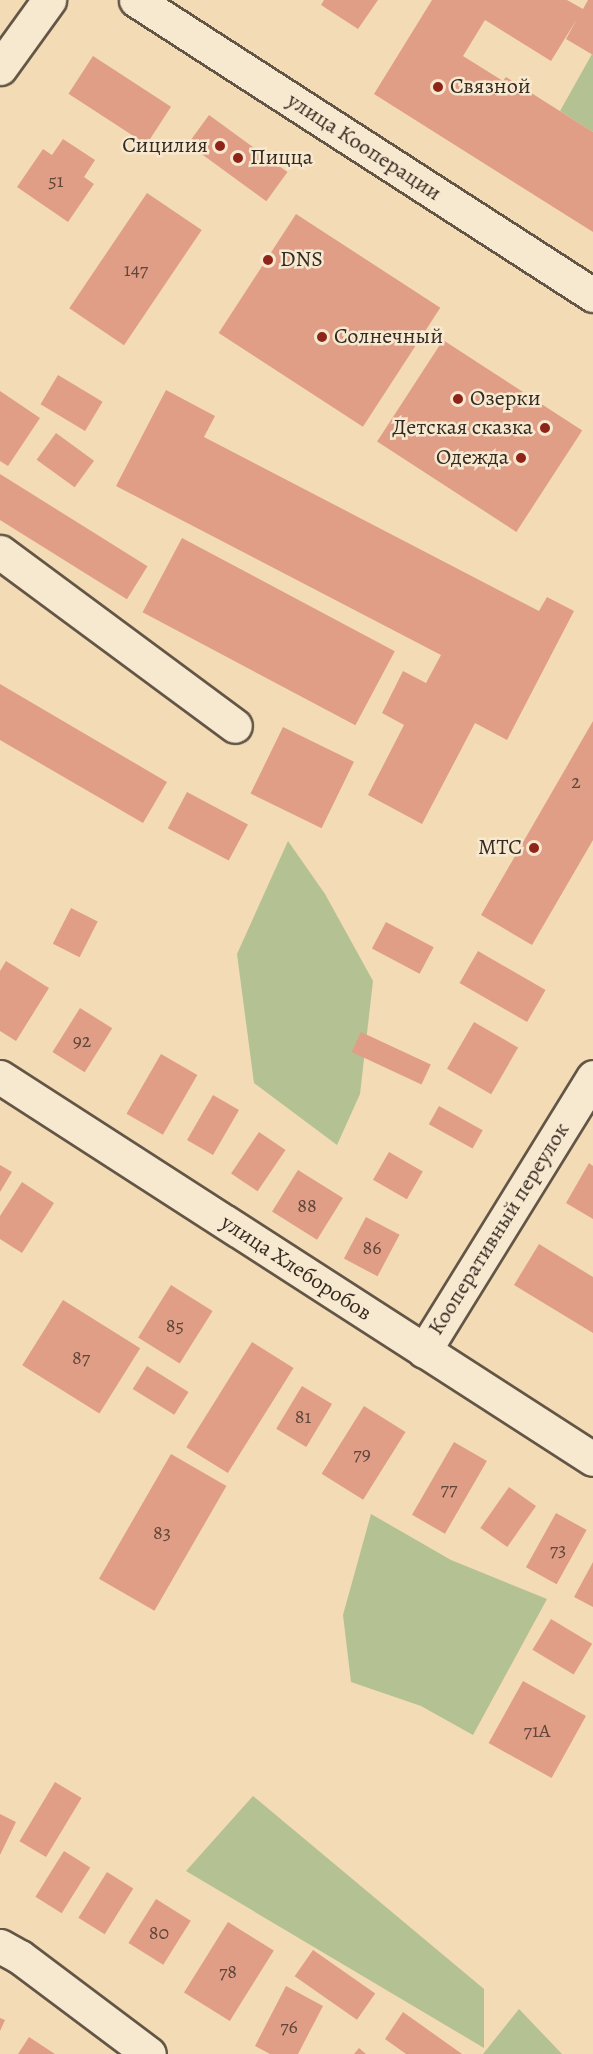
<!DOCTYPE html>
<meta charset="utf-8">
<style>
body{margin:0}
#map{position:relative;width:593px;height:2054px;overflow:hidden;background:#f3dbb6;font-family:Alegreya,serif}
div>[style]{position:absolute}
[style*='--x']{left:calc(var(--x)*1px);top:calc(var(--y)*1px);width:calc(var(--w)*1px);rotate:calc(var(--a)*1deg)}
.green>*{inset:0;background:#b4c193}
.building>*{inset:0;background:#e19e87;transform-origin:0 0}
.roads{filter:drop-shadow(2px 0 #645646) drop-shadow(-2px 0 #645646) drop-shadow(0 2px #645646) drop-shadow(0 -2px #645646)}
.street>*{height:33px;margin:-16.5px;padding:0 16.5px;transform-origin:16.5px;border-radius:16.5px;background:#f7e8d0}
.secondary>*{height:33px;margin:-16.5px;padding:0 16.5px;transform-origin:16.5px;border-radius:16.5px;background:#f7e8d0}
.dots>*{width:16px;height:16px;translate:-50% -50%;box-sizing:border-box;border:3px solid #f7e8d0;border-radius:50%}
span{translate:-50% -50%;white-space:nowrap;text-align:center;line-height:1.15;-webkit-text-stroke:5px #f7e8d0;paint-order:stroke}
.number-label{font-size:20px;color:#60473a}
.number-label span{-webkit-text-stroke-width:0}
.poi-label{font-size:22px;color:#352a21}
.left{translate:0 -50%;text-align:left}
.right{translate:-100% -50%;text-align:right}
.street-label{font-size:22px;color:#352a21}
</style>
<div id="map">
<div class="green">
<div style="clip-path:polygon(592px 54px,593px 55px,593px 132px,560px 111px)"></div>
<div style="clip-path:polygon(288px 841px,325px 894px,373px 981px,360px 1094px,337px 1145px,254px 1083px,237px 954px)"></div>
<div style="clip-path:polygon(371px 1514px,451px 1560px,547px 1599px,473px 1735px,421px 1706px,351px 1682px,343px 1615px)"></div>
<div style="clip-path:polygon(253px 1796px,484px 1989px,484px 2048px,186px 1871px)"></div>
<div style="clip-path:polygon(519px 2009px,562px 2054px,483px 2054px)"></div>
</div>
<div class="building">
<div style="clip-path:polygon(324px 0,378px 0,358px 29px,321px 5px)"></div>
<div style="clip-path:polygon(432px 0,567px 0,583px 9px,588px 0,593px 0,593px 55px,566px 39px,577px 19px,551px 61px,485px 20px,463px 56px,503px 81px,506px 77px,593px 132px,593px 232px,374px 94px)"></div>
<div style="left:93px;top:56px;width:93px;height:45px;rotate:33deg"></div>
<div style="left:209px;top:115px;width:97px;height:36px;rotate:36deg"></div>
<div style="clip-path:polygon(63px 139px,95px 160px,84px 177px,94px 184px,68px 222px,17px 187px,43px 149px,52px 155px)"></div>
<div style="left:147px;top:193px;width:66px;height:139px;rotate:34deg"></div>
<div style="left:296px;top:214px;width:172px;height:142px;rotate:33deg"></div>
<div style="left:443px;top:340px;width:166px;height:121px;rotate:33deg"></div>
<div style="left:58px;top:375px;width:52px;height:34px;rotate:31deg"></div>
<div style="clip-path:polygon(166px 390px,215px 416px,204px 437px,539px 611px,547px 597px,574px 611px,507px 740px,475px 723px,422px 824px,368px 795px,404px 725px,382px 713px,403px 671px,426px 683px,441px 655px,116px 486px)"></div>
<div style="clip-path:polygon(0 391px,40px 418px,8px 466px,0 461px)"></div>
<div style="left:56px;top:433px;width:47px;height:33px;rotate:36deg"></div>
<div style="left:0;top:474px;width:174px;height:39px;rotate:32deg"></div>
<div style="left:182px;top:538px;width:241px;height:84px;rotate:28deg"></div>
<div style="clip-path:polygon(0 684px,167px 782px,143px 823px,0 740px)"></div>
<div style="clip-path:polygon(593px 721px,593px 840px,532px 945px,481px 915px)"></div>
<div style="left:283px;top:727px;width:79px;height:74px;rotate:26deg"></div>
<div style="left:187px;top:792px;width:69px;height:41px;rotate:28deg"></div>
<div style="left:71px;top:908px;width:30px;height:40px;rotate:27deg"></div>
<div style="left:386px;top:922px;width:54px;height:30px;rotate:28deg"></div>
<div style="left:478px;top:951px;width:78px;height:37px;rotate:30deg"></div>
<div style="clip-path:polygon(6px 961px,49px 988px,16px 1041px,0 1031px,0 971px)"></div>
<div style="left:80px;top:1008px;width:38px;height:52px;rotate:32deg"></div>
<div style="left:474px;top:1022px;width:51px;height:54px;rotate:30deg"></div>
<div style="left:361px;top:1032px;width:77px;height:22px;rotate:25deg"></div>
<div style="left:161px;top:1054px;width:42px;height:69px;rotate:30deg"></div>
<div style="left:213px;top:1095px;width:30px;height:52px;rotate:30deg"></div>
<div style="left:439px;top:1106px;width:50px;height:21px;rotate:29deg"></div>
<div style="left:259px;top:1132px;width:32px;height:50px;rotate:34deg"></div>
<div style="left:389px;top:1152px;width:39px;height:32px;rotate:30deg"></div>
<div style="clip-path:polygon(589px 1163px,593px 1166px,593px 1219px,566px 1203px)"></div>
<div style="clip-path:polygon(0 1165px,12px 1172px,0 1192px)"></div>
<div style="left:298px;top:1170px;width:53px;height:49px;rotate:32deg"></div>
<div style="clip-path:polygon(22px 1182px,54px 1203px,22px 1253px,0 1239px,0 1216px)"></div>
<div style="left:366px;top:1217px;width:38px;height:47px;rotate:28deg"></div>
<div style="clip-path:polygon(539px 1244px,593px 1277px,593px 1333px,514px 1285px)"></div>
<div style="left:171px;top:1285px;width:49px;height:62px;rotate:32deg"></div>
<div style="left:63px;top:1300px;width:91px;height:77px;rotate:32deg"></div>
<div style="left:252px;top:1342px;width:49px;height:124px;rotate:32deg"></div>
<div style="left:147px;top:1366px;width:49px;height:27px;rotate:32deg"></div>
<div style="left:302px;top:1386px;width:35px;height:50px;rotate:31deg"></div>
<div style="left:364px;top:1406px;width:49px;height:80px;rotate:32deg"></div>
<div style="left:454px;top:1442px;width:38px;height:84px;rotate:30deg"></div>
<div style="left:171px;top:1454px;width:64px;height:144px;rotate:30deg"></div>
<div style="left:509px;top:1487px;width:33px;height:50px;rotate:35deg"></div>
<div style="left:556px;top:1513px;width:35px;height:62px;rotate:29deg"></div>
<div style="clip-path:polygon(593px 1562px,593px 1607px,574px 1597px)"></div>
<div style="left:551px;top:1619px;width:48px;height:36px;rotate:31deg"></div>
<div style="left:523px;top:1681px;width:72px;height:71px;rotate:29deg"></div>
<div style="left:55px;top:1782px;width:31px;height:69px;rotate:31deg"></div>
<div style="clip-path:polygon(0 1814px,16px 1822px,0 1855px)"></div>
<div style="left:64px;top:1851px;width:31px;height:54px;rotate:32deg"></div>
<div style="left:107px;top:1872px;width:31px;height:54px;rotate:32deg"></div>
<div style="left:156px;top:1899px;width:41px;height:52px;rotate:32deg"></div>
<div style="left:228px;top:1922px;width:54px;height:83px;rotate:32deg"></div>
<div style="left:313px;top:1950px;width:76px;height:32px;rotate:35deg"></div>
<div style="clip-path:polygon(286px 1986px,323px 2006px,298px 2054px,270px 2054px,255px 2046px)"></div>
<div style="clip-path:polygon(403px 2012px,462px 2054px,406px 2054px,385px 2039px)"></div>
<div style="clip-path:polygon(0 2018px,5px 2020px,0 2031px)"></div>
<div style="clip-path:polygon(29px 2037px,55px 2054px,18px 2054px)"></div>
<div style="clip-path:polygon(359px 2048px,366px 2054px,354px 2054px)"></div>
</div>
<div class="roads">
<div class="street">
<div style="--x:136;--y:0;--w:544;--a:32.84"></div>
<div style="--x:0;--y:552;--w:292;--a:36.5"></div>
<div style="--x:0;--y:1077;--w:705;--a:32.79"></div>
<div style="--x:424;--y:1351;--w:322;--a:-58.3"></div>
<div style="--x:0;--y:1946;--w:23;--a:29"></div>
<div style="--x:20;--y:1957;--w:161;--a:36.9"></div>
</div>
<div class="secondary">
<div style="--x:0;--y:68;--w:84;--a:-54.2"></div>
</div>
</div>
<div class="dots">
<div style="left:438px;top:87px;background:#8f2418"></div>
<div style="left:220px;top:146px;background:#8f2418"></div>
<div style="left:238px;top:158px;background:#8f2418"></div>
<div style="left:268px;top:260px;background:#8f2418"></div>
<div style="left:322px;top:337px;background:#8f2418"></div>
<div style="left:458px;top:399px;background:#8f2418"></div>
<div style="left:545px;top:428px;background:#8f2418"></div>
<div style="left:521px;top:458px;background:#8f2418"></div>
<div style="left:534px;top:848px;background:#8f2418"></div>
</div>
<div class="number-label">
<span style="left:56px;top:180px">51</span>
<span style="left:136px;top:269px">147</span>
<span style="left:576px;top:781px">2</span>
<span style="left:82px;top:1040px">92</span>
<span style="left:307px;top:1205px">88</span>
<span style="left:372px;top:1247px">86</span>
<span style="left:175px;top:1325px">85</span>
<span style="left:81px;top:1357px">87</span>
<span style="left:303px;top:1416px">81</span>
<span style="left:362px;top:1453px">79</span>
<span style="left:449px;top:1488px">77</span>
<span style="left:162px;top:1532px">83</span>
<span style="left:558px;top:1549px">73</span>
<span style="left:537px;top:1730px">71А</span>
<span style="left:159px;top:1932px">80</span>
<span style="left:228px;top:1971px">78</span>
<span style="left:289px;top:2026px">76</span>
</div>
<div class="poi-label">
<span class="left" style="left:450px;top:87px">Связной</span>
<span class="right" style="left:208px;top:146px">Сицилия</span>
<span class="left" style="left:250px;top:158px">Пицца</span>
<span class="left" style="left:280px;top:260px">DNS</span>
<span class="left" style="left:334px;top:337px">Солнечный</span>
<span class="left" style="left:470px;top:399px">Озерки</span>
<span class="right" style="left:533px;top:428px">Детская сказка</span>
<span class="right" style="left:509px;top:458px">Одежда</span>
<span class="right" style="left:522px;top:848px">МТС</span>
</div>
<div class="street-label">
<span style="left:364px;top:147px;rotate:33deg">улица Кооперации</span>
<span style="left:499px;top:1229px;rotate:-58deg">Кооперативный переулок</span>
<span style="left:296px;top:1268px;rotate:33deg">улица Хлеборобов</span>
</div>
</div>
